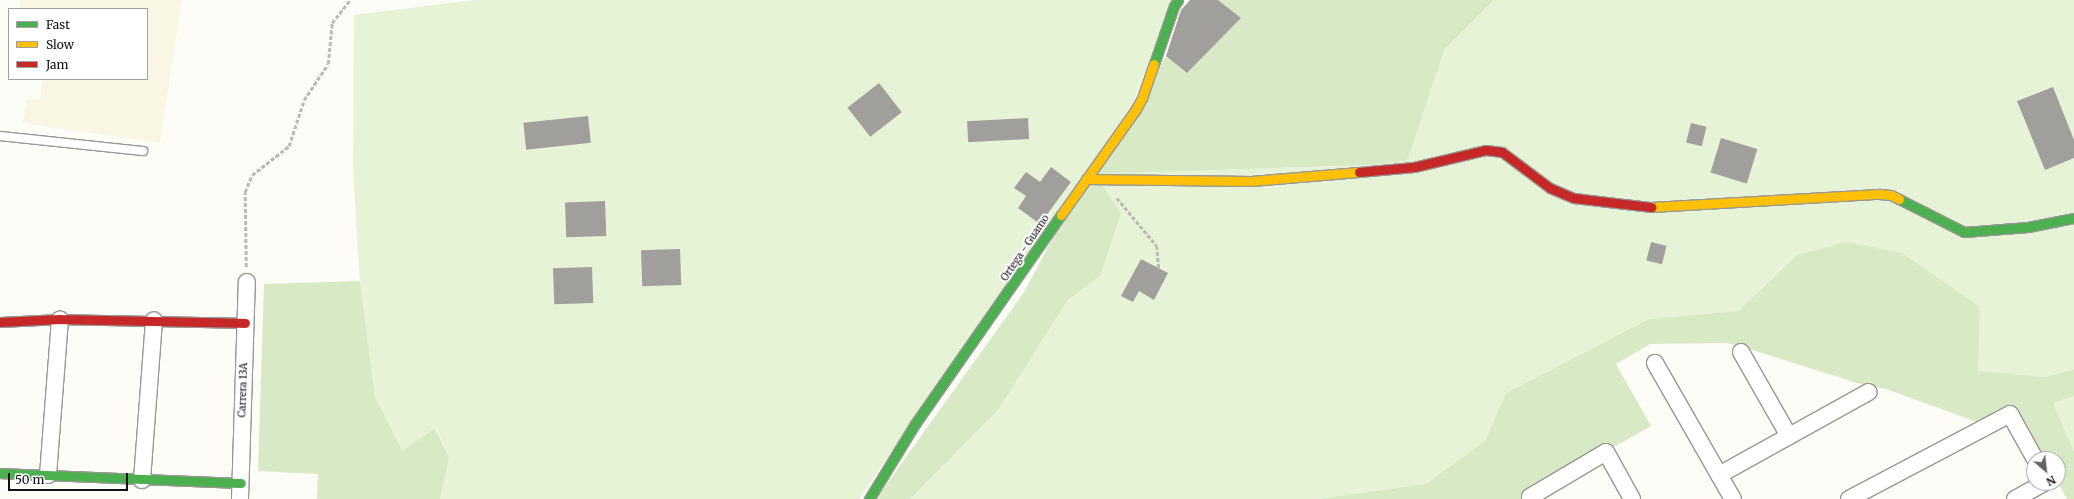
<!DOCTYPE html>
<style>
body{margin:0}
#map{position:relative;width:2074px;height:499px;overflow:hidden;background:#fdfcf7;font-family:Merriweather,serif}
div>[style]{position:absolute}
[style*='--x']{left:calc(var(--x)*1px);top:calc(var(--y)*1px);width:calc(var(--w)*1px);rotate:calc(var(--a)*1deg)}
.farmland>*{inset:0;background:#f9f7e4}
.green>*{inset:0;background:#e7f3d7}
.forest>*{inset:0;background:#d8eac5}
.building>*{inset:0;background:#a19f9c;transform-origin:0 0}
.path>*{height:2.5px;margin-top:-1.25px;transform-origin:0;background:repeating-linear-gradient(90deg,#b9b9b8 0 4px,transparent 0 6px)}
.roads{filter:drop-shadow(1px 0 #979795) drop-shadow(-1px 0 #979795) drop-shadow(0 1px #979795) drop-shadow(0 -1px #979795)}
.lane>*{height:8px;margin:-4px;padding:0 4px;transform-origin:4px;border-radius:4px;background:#fffffe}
.street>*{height:16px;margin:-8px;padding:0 8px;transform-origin:8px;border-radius:8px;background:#fffffe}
.fast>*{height:9px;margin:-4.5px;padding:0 4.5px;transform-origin:4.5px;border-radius:4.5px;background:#4caf50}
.slow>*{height:9px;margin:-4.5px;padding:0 4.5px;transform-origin:4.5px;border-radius:4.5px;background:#ffc107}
.jam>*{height:9px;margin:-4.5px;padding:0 4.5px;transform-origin:4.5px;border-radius:4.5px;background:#c62828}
span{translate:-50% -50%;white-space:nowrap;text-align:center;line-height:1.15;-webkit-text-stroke:4px #fff;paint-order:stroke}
.street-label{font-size:10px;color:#111}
.legend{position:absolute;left:8px;top:8px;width:140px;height:72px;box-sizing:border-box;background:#fff;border:1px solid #a0a0a0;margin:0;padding:5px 7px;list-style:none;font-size:12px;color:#111}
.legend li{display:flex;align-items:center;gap:8px;height:20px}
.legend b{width:20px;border:1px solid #a0a0a0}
.north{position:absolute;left:2026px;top:451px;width:40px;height:40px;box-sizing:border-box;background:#fff;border:1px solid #a0a0a0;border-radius:50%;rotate:152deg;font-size:11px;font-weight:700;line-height:16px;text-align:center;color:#111}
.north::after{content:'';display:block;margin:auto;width:14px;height:18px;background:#646362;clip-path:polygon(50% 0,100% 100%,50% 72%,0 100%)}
.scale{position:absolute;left:8px;top:473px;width:120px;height:18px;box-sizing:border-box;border:2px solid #111;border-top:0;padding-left:5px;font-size:12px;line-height:14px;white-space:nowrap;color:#111;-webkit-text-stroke:3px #fff;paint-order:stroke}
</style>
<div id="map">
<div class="farmland">
<div style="clip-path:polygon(20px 0,182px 0,160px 143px,23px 123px,27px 99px,40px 100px,43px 79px,147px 79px,147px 9px,19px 9px)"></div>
</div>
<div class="green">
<div style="clip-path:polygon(474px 0,1173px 0,1132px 105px,859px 499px,440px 499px,449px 458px,436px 428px,402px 451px,375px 397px,360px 282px,353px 169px,354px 15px)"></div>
<div style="clip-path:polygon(1494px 0,2074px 0,2074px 369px,2046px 377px,1978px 371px,1797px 255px,1738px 311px,1649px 319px,1506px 393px,1486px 441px,1426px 484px,1318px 499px,910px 499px,999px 409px,1067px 301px,1100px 276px,1102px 185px,1098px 174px,1370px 165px,1407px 161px,1445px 49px)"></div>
<div style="clip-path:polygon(2074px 396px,2074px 451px,2053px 403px)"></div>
</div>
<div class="forest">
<div style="clip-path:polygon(1218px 0,1494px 0,1445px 49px,1407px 161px,1370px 165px,1098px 174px,1166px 56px,1187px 73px,1241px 18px)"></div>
<div style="clip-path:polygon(1088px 185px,1102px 185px,1121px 213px,1100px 276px,1067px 301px,999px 409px,910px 499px,876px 499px,1024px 292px,1060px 225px)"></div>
<div style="clip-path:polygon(1846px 242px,1902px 253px,1980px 307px,1978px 371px,2046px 377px,2074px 369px,2074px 396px,2053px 403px,2074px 451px,2074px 499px,2067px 499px,2058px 483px,2058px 459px,2044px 459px,2016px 409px,2007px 408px,1977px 422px,1886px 389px,1863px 385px,1746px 348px,1726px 343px,1650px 344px,1616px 364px,1651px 426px,1522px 499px,1318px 499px,1426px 484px,1485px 441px,1506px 393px,1649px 319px,1738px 311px,1797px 255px)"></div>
<div style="clip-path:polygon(360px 281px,375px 397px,402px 451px,435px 428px,449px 458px,440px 499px,317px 499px,318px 474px,258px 471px,264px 284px)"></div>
</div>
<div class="building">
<div style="clip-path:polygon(1190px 0,1218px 0,1241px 18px,1187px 73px,1166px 56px,1181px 10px)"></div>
<div style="left:879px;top:83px;width:37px;height:40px;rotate:52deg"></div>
<div style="clip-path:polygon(2053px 87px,2074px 140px,2074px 158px,2045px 170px,2017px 101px)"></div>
<div style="left:588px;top:116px;width:27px;height:65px;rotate:84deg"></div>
<div style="left:1028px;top:118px;width:21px;height:61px;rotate:87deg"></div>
<div style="left:1691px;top:123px;width:16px;height:20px;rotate:14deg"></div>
<div style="left:1721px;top:138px;width:38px;height:36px;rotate:17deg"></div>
<div style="clip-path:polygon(1051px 167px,1071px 182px,1040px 224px,1018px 208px,1026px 196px,1014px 188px,1026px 172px,1040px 182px)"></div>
<div style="left:605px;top:201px;width:35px;height:40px;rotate:88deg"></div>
<div style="left:1651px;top:242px;width:16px;height:19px;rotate:14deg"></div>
<div style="left:680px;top:249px;width:36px;height:39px;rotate:88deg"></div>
<div style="clip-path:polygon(1141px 259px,1168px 273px,1154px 300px,1139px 291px,1133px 302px,1121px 296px)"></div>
<div style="left:592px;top:267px;width:36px;height:39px;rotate:88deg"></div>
</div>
<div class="path">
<div style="--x:1117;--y:198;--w:62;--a:50.2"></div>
<div style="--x:1157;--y:246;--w:23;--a:85"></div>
<div style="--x:246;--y:267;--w:75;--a:-90.8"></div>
<div style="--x:245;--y:192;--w:18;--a:-68"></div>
<div style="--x:252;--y:175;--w:47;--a:-38.1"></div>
<div style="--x:289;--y:146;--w:48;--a:-71.9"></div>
<div style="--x:304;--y:100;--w:43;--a:-56.3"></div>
<div style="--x:328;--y:64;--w:41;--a:-84.4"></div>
<div style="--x:332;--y:23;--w:29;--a:-52"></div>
</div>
<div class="roads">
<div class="lane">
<div style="--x:0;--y:136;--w:144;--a:6"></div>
</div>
<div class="street">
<div style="--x:1741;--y:352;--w:97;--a:60.3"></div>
<div style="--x:1655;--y:363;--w:157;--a:60.2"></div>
<div style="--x:48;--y:475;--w:156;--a:-85.6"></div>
<div style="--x:1719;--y:475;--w:171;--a:-29"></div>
<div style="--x:142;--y:480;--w:160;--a:-85.7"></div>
<div style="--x:240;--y:499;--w:217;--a:-88.2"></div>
<div style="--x:1531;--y:499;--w:2;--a:-117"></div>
<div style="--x:1530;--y:497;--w:88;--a:-30.6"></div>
<div style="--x:1606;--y:452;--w:54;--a:61"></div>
<div style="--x:1849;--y:499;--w:182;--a:-27.8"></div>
<div style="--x:2010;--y:414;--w:51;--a:60.9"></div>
<div style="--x:2015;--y:499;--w:33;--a:-29"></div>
</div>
<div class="fast">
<div style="--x:1154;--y:64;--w:61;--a:-71"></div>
<div style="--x:1174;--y:6;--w:7;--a:-56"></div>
<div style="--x:1899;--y:199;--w:73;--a:26.9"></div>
<div style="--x:1964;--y:232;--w:64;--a:-4.5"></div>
<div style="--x:2028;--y:227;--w:47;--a:-11.1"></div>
<div style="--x:0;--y:473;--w:241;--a:2.4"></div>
<div style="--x:869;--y:499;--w:88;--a:-58.5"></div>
<div style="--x:915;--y:424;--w:255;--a:-55.1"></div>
</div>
<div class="slow">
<div style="--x:1086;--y:179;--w:165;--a:0.7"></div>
<div style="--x:1251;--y:181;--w:108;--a:-4.8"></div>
<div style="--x:1651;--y:207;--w:228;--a:-3.3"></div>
<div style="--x:1879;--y:194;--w:12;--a:5"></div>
<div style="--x:1891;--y:195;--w:9;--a:27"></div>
<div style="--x:1061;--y:215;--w:130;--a:-54.7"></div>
<div style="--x:1136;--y:109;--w:13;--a:-61"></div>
<div style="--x:1142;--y:98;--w:36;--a:-71"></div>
</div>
<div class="jam">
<div style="--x:1359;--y:172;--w:55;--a:-5.2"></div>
<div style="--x:1414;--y:167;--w:74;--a:-13.3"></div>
<div style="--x:1486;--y:150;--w:16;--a:7"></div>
<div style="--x:1502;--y:152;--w:60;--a:36.9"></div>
<div style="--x:1550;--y:188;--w:26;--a:23"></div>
<div style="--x:1574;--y:198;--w:78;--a:6.7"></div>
<div style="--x:0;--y:322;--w:60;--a:-2.9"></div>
<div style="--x:60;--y:319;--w:185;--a:1.2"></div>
</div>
</div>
<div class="street-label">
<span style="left:1025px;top:248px;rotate:-56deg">Ortega - Guamo</span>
<span style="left:243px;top:390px;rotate:-88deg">Carrera 13A</span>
</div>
<ul class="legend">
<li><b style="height:5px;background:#4caf50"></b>Fast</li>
<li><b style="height:5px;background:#ffc107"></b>Slow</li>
<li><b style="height:5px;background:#c62828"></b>Jam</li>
</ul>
<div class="north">N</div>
<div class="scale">50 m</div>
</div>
